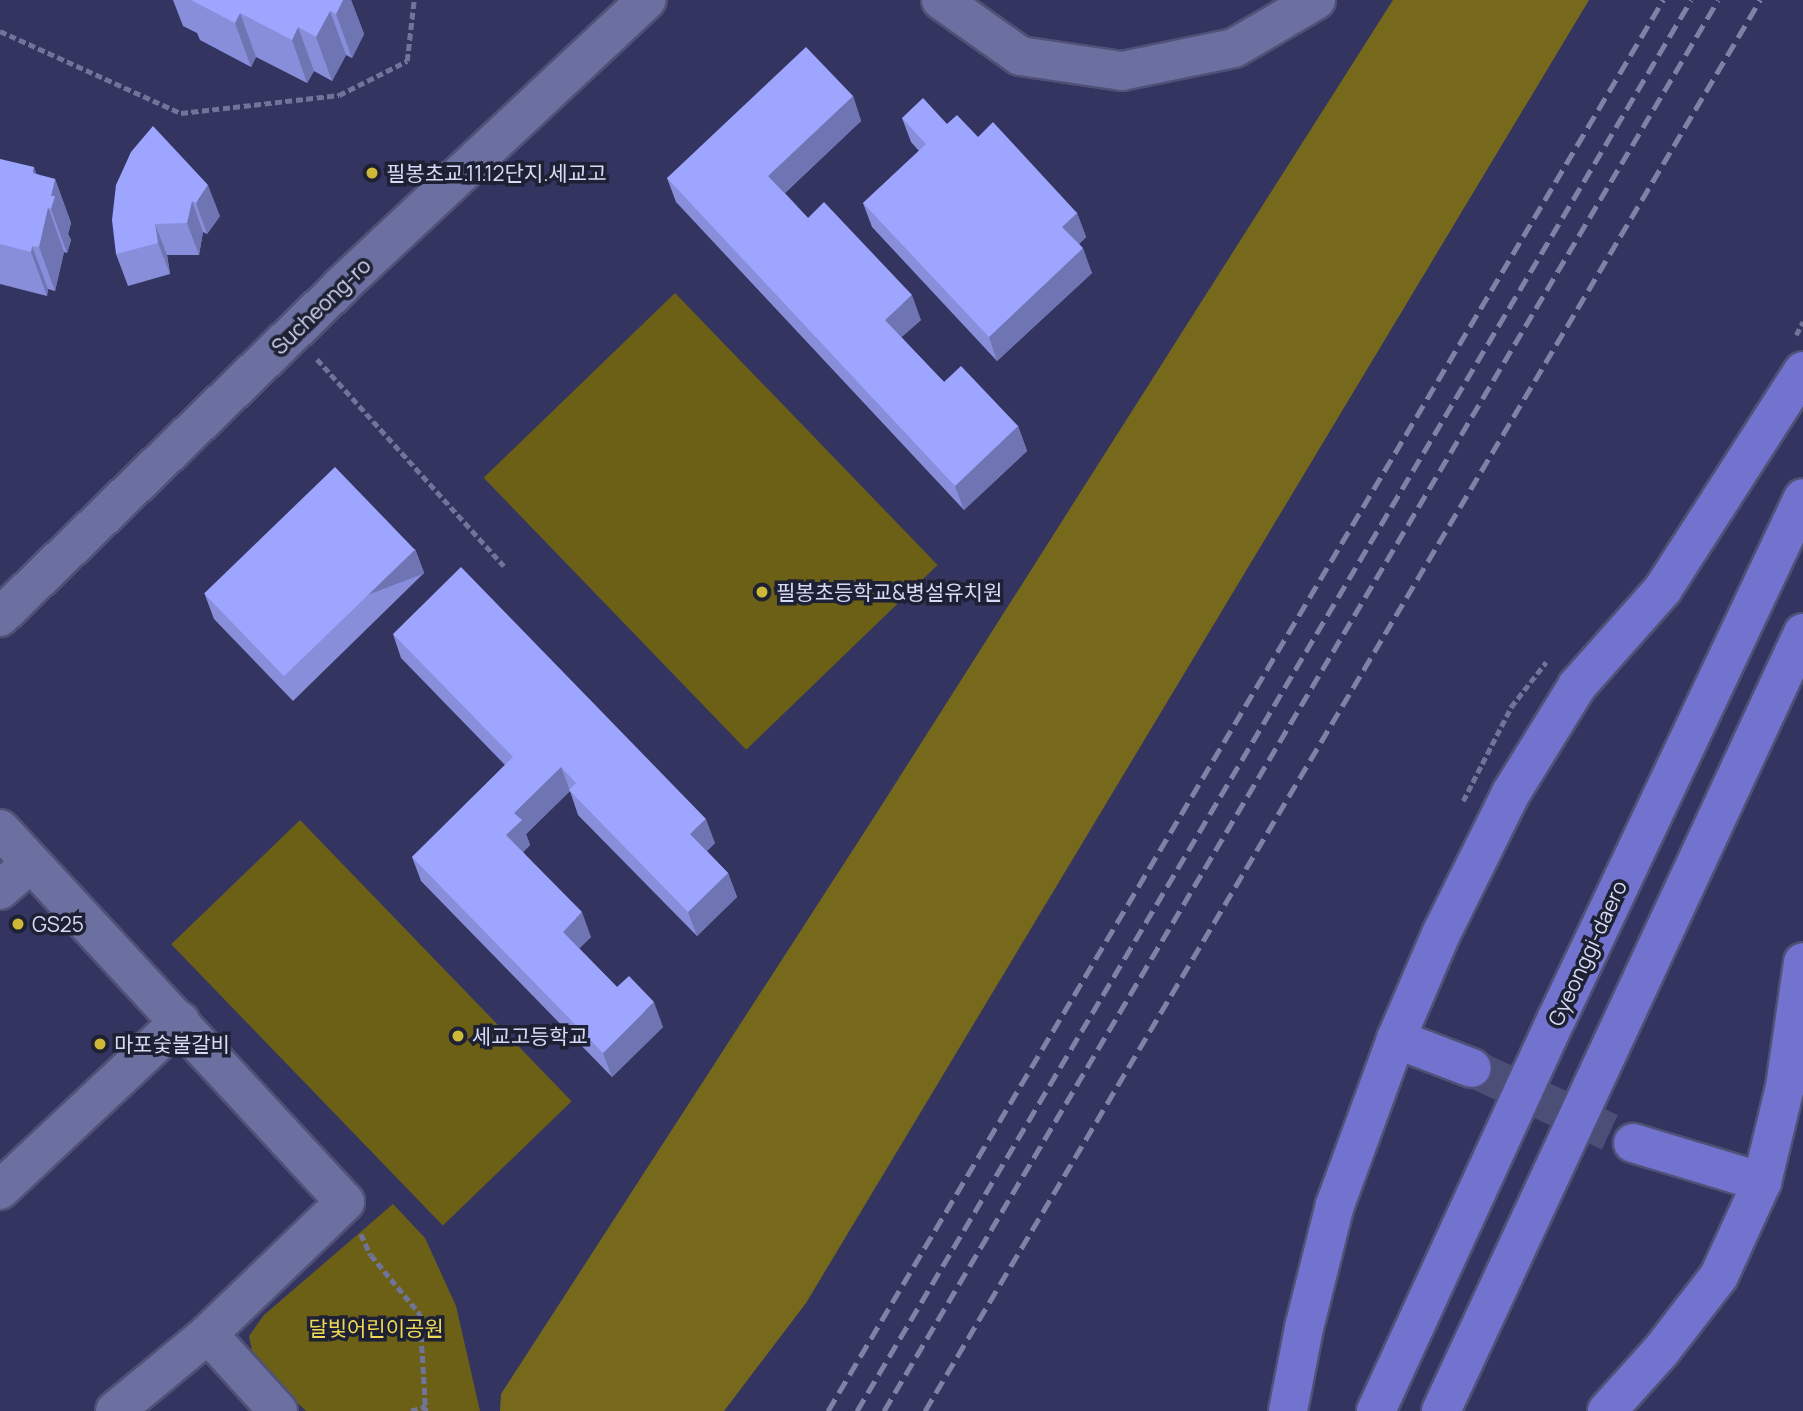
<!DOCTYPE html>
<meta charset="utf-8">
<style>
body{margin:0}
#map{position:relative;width:1803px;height:1411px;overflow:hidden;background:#333560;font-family:Manrope,"Noto Sans KR",sans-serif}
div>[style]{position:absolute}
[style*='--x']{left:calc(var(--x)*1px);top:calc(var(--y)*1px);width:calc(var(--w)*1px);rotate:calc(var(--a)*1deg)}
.green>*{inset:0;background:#6c6016;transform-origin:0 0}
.forest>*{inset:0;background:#76691c}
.major-tunnel>*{height:38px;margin-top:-19px;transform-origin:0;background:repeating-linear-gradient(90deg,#4b4e76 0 38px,transparent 0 57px)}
.path>*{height:4.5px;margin-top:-2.25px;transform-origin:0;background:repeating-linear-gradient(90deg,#717499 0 7px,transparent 0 10.5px)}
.roads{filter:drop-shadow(2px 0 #505176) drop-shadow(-2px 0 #505176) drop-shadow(0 2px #505176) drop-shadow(0 -2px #505176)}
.minor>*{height:38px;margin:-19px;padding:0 19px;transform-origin:19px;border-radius:19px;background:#6c70a0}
.major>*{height:38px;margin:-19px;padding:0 19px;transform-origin:19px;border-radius:19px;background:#7173ce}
.rail>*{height:5px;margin-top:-2.5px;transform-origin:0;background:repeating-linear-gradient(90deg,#7f82a5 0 14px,transparent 0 21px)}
.wall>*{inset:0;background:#888eda}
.shaded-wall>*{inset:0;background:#6f74b2;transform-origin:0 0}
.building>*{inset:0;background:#9ea5fe;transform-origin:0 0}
.dots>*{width:19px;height:19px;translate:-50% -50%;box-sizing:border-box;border:4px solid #1e2033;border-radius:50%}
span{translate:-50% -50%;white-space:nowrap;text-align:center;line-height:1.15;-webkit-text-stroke:7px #1e2033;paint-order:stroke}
.poi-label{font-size:21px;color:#d6daf5}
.left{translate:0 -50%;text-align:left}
.street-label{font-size:21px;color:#d6daf5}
.park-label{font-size:21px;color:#f0d954}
</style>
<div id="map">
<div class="green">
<div style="left:675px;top:293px;width:378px;height:266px;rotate:46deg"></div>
<div style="left:300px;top:820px;width:391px;height:179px;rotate:46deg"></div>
<div style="clip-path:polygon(393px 1204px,425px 1238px,456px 1306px,480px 1411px,306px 1411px,254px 1361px,249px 1336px,264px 1315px)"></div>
</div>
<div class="forest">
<div style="clip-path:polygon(1393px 0,1589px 0,806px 1303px,724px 1411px,500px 1411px,501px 1394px,878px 811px)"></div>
</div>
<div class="major-tunnel">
<div style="--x:1472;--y:1068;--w:178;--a:25"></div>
</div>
<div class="path">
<div style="--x:0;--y:31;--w:199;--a:24.4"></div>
<div style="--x:181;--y:113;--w:159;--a:-6.5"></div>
<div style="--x:339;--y:95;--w:76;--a:-26.6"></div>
<div style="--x:407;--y:61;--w:61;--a:-83.5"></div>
<div style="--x:1796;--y:335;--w:15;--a:-62"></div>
<div style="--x:317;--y:359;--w:279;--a:47.9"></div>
<div style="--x:1463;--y:801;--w:106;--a:-62.9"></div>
<div style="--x:1511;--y:707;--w:57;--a:-52.1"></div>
<div style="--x:361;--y:1234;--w:23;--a:65"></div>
<div style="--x:371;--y:1255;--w:77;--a:50.3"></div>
<div style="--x:420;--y:1314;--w:97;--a:86.5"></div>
<div style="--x:411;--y:1411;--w:16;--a:-18"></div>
</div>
<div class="roads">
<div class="minor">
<div style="--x:941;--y:0;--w:97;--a:35.3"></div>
<div style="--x:1020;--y:56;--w:103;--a:8.4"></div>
<div style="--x:1122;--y:71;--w:114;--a:-11.6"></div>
<div style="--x:1234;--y:48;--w:95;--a:-30.3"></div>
<div style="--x:0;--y:617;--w:477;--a:-44.1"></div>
<div style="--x:342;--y:285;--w:417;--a:-43.1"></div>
<div style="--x:0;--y:829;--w:508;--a:47.23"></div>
<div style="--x:345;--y:1202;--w:190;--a:136.1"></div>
<div style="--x:208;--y:1334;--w:104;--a:47.7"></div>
<div style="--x:0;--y:890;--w:41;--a:-41.1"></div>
<div style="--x:0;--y:1190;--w:247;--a:-43.2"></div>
<div style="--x:115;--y:1411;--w:121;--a:-39.6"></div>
</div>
<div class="major">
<div style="--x:1396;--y:1039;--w:81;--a:20.9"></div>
<div style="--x:1633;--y:1143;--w:135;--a:16.8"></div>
<div style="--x:1288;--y:1411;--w:85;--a:-79.1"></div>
<div style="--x:1304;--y:1328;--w:127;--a:-75.9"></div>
<div style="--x:1335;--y:1205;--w:177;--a:-69.8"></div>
<div style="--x:1396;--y:1039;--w:114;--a:-66.8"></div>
<div style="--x:1441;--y:934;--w:157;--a:-63.6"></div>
<div style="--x:1511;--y:793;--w:126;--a:-58.3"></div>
<div style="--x:1577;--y:686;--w:130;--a:-48.4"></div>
<div style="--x:1663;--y:589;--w:259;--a:-57.3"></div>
<div style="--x:1376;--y:1411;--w:433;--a:-65.3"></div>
<div style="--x:1557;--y:1018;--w:575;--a:-64.68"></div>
<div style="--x:1441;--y:1411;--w:858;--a:-65.05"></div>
<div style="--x:1607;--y:1411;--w:81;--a:-48"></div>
<div style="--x:1661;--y:1351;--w:95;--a:-52.3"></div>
<div style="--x:1719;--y:1276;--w:103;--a:-65.4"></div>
<div style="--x:1762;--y:1182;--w:98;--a:-76.4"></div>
<div style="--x:1785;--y:1087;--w:126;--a:-81.8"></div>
</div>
</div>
<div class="rail">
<div style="--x:828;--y:1411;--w:1640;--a:-59.38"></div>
<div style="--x:857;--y:1411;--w:1639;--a:-59.41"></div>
<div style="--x:884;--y:1411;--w:1639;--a:-59.41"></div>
<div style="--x:925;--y:1411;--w:1640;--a:-59.38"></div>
</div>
<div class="wall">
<div style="clip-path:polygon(173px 0,351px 0,364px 34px,352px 58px,346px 55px,332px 81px,314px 71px,307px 83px,256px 57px,251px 67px,200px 40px,197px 33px,183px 26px)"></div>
<div style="clip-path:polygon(853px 96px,861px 121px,785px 193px,808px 218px,921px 320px,901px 337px,944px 382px,1018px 426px,1027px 451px,964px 510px,676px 202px,667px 178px)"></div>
<div style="clip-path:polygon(902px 118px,947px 124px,978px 137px,1077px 213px,1086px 237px,1079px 244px,1092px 273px,997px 361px,872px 227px,863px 203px,919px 151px,911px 142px)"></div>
<div style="clip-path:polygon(131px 152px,220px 216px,207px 234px,203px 232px,199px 255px,167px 255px,170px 274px,128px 286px,116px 254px)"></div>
<div style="clip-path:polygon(0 159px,37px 175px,55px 179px,71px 223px,68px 234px,71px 240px,67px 253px,64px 252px,55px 291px,48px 289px,47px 296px,0 284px)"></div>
<div style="clip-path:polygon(415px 549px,424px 573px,293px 701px,214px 619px,205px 595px)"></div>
<div style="clip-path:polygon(393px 634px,715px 843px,707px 851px,728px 873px,737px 897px,697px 936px,578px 815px,570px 791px,526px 834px,530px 845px,523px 852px,591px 937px,579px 948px,617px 987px,663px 1027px,612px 1077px,421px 881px,412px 857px,505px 765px,401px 658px)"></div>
</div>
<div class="shaded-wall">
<div style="clip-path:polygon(343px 0,351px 0,364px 34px,352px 58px,336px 14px)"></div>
<div style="clip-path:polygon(330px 11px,346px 55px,332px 81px,316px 37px)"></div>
<div style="clip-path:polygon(240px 13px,256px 57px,251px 67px,235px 23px)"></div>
<div style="clip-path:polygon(298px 27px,314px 71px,307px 83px,292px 40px)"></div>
<div style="clip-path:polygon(853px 96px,861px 121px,777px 200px,768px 176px)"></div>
<div style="clip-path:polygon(34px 167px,64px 252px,55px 291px,39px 247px,33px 173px)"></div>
<div style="clip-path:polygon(55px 179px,71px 223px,68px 234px,71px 240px,67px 253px,51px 209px,51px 196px)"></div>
<div style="clip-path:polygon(208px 185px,220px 216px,207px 234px,196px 203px)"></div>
<div style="clip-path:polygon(192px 201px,203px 232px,199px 255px,187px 223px)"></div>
<div style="clip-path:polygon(1077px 213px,1086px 237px,1071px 251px,1062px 227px)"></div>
<div style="clip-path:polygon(155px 224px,167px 255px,170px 274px,158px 243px)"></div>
<div style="clip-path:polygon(32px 246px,48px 289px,47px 296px,31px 252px)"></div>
<div style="clip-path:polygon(1083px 248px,1092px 273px,997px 361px,989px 337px)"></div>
<div style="clip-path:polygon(912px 295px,921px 320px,894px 344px,885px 320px)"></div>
<div style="clip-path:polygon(1018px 426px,1027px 451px,964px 510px,955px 486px)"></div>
<div style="left:415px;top:549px;width:26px;height:183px;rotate:69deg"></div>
<div style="clip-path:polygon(561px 767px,570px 791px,526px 834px,530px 845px,515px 859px,506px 835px,514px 813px)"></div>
<div style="clip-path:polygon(706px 819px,715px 843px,699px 858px,690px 834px)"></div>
<div style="clip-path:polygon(728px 873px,737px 897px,697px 936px,688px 912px)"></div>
<div style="clip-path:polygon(582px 912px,591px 937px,572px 956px,563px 932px)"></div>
<div style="clip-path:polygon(654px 1002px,663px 1027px,612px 1077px,603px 1053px)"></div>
</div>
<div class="building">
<div style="clip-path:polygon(191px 0,343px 0,336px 14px,330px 11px,316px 37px,298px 27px,292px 40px,240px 13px,235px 23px)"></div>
<div style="clip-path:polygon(806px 47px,853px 96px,768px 176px,808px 218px,824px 202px,912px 295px,885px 320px,944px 382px,961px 366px,1018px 426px,955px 486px,667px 178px)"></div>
<div style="clip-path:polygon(923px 98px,947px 124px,957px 115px,978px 137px,993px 122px,1077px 213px,1062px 227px,1083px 248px,989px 337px,863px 203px,926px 144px,902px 118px)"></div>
<div style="clip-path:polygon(153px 126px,208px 185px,196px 203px,192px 201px,187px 223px,155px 224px,158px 243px,116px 254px,112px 220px,116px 185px,131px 152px)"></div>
<div style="clip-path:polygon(0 159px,34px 167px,33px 173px,55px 179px,51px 196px,55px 196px,51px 209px,48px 208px,39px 247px,32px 246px,31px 252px,0 244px)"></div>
<div style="left:335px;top:467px;width:115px;height:182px;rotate:46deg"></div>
<div style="clip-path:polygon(461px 567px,706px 819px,690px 834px,728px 873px,688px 912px,569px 790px,576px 783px,561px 767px,514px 813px,522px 820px,506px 835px,582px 912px,563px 932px,617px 987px,629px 976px,654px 1002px,603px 1053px,412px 857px,513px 757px,393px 634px)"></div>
</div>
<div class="dots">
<div style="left:372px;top:173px;background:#ceb838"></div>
<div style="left:762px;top:592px;background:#ceb838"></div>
<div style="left:18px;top:924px;background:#ceb838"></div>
<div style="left:458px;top:1036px;background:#ceb838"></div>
<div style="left:100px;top:1044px;background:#ceb838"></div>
</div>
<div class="poi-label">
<span class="left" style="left:386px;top:173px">필봉초교.11.12단지.세교고</span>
<span class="left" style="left:776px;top:592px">필봉초등학교&amp;병설유치원</span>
<span class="left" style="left:32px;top:924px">GS25</span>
<span class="left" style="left:472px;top:1036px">세교고등학교</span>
<span class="left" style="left:114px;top:1044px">마포숯불갈비</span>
</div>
<div class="street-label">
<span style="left:321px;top:306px;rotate:-44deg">Sucheong-ro</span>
<span style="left:1587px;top:953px;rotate:-65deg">Gyeonggi-daero</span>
</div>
<div class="park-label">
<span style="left:376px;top:1328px">달빛어린이공원</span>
</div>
</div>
